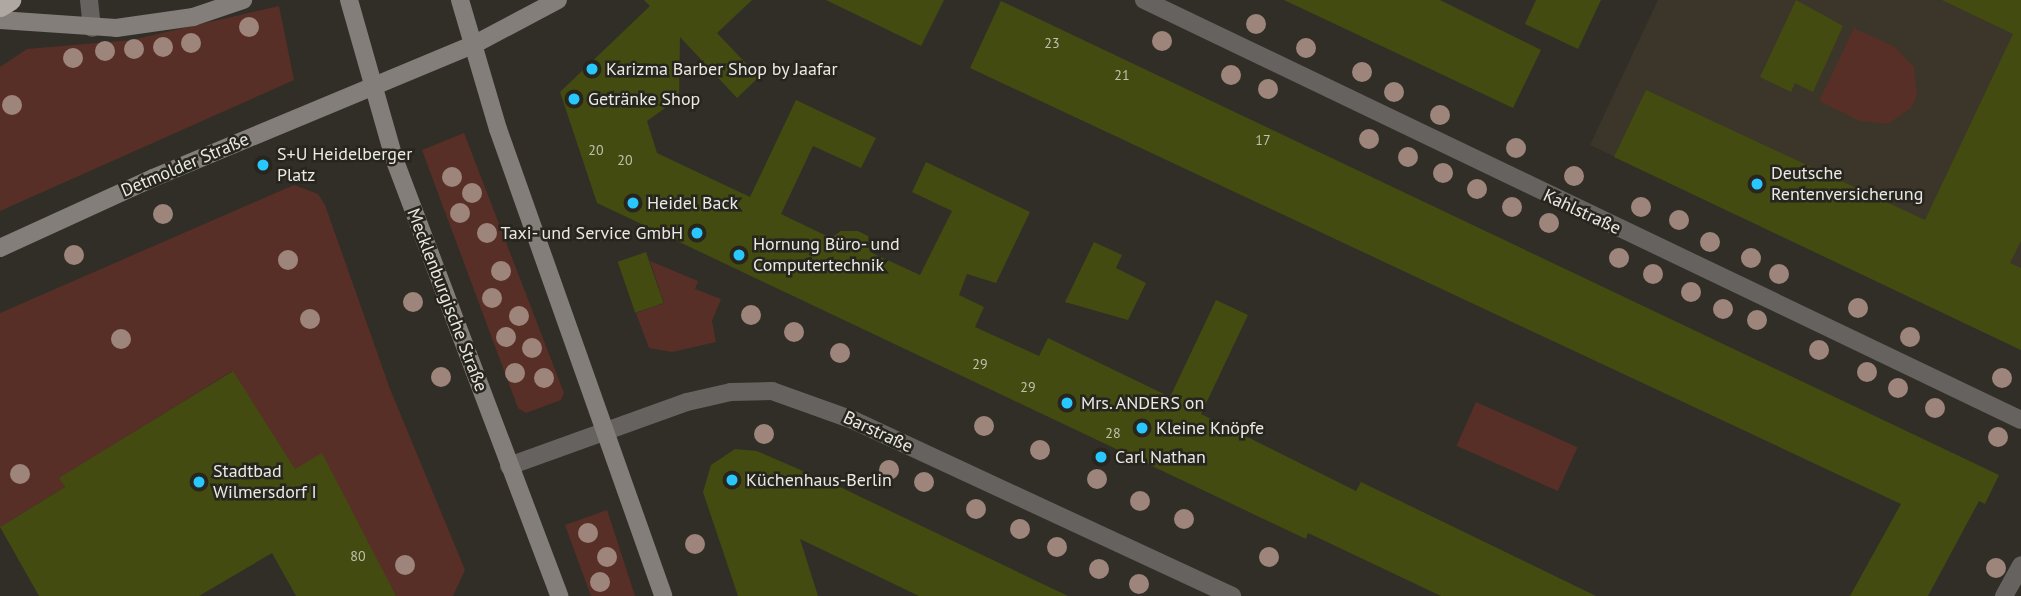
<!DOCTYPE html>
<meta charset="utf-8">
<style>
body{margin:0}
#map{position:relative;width:2021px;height:596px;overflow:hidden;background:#312e27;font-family:"PT Sans",sans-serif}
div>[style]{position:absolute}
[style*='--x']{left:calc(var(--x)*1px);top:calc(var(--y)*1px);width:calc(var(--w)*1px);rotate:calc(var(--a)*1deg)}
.built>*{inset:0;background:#3b3629}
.green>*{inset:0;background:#582f26;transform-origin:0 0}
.building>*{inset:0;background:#434b11;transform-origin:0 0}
.lane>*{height:18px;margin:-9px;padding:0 9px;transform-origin:9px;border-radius:9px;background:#65625f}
.street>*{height:18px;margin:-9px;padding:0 9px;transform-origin:9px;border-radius:9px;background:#65625f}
.secondary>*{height:18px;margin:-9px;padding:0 9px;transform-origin:9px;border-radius:9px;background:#837e7a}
.highway>*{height:21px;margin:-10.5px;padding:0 10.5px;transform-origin:10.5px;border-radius:10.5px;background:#afa7a1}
.trees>*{width:20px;height:20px;margin:-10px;border-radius:50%;background:#9e857c}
.dots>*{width:19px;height:19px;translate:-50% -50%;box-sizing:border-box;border:4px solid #27251e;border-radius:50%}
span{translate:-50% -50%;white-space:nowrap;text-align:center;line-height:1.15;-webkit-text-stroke:5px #27251e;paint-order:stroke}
.number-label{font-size:14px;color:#c0c2af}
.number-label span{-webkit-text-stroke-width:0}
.poi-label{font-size:18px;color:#eae9e4}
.left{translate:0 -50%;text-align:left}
.right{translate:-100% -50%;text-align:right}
.street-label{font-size:18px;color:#eae9e4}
</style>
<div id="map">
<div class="built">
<div style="clip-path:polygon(1658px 0,2021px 0,2021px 350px,1590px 145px)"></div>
</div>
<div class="green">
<div style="clip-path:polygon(279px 6px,294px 80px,0 211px,0 67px,27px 49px,132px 40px)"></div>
<div style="clip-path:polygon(1854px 28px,1895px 47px,1914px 67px,1917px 95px,1911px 108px,1888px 124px,1860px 121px,1819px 101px)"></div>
<div style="clip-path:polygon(464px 133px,564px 393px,561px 400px,526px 413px,518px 408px,422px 150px)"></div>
<div style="clip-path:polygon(294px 185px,318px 194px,325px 205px,390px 389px,465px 570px,453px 596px,396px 596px,295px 469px,232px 371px,60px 478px,65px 487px,0 527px,0 313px)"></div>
<div style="clip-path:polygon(650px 261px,698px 281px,695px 289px,721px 299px,712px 321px,716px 342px,672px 352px,649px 348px,636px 313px,664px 303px)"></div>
<div style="left:1476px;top:402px;width:111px;height:48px;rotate:24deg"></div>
<div style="clip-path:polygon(607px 510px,610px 519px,635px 596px,591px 596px,565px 525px)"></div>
</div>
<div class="building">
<div style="clip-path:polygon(644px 0,752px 0,717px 33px,759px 77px,737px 98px,680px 37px,679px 98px,647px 121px,657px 153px,750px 197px,796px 100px,876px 138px,861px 168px,813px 146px,781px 214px,831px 238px,841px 231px,858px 231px,868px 236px,870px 252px,920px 275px,952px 211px,912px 192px,926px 162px,1030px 212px,996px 283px,967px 274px,959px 295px,984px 307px,975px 327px,1039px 356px,1048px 338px,1170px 397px,1216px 300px,1248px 315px,1201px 414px,1356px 491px,1361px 482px,1596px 596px,1441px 596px,1308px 533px,1306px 539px,597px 203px,560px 92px,650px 6px)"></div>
<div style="clip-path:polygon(826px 0,944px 0,921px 46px)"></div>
<div style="clip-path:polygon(1284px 0,1440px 0,1541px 50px,1513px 108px)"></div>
<div style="clip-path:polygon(1536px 0,1601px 0,1578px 49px,1525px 24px)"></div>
<div style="clip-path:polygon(1796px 0,1843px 26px,1813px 92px,1795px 83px,1791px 92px,1760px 77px)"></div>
<div style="clip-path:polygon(1942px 0,2021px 0,2021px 241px,2010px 263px,2021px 268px,2021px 350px,1614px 157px,1646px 90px,1925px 220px,2013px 34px)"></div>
<div style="clip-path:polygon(1001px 1px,1999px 475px,1985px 504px,1979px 501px,1928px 596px,1850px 596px,1901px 504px,970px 68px)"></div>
<div style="clip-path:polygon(1094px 242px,1122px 255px,1116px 268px,1146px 283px,1128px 320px,1065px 302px)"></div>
<div style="left:646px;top:252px;width:54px;height:30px;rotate:71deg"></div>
<div style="clip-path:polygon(233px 371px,295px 469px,322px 453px,396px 596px,296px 596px,272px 553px,199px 596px,39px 596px,0 527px,65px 487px,59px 478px)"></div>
<div style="clip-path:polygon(735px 449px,757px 451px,842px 488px,1068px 596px,919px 596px,800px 539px,818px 596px,738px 596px,703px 492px,711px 465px)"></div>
</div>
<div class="lane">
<div style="--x:89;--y:0;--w:28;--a:84"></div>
</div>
<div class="street">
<div style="--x:1144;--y:0;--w:972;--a:25.59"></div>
<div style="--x:509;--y:466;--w:189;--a:-19.8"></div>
<div style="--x:687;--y:402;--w:45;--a:-12.8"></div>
<div style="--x:731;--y:392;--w:41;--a:-1.4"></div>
<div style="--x:772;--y:391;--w:86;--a:19.7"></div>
<div style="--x:853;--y:420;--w:418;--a:24.9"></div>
<div style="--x:2004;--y:596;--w:35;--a:-61"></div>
</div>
<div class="secondary">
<div style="--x:349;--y:0;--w:167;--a:74.1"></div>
<div style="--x:395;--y:161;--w:465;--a:69.3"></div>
<div style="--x:460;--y:0;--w:134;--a:73.6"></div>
<div style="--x:498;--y:129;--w:495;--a:70.5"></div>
<div style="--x:0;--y:20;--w:116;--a:3.9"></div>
<div style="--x:116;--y:28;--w:78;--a:-8.1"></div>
<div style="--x:193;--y:17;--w:53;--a:-18.8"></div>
<div style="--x:0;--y:248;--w:168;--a:-24.6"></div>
<div style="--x:153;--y:178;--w:347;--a:-22.6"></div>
<div style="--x:473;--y:45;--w:96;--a:-27.9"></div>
</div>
<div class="highway">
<div style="--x:0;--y:6;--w:12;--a:-31"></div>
</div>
<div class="trees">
<div style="left:1256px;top:24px"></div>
<div style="left:249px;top:27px"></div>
<div style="left:1162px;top:41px"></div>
<div style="left:191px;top:43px"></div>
<div style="left:163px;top:47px"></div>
<div style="left:1306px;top:48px"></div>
<div style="left:134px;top:49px"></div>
<div style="left:105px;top:51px"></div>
<div style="left:73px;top:58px"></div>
<div style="left:1362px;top:72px"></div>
<div style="left:1231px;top:75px"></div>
<div style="left:1268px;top:89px"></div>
<div style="left:1394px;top:92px"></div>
<div style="left:12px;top:105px"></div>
<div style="left:1440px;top:115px"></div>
<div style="left:1369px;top:139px"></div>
<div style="left:1516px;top:148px"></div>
<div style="left:1408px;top:157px"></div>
<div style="left:1443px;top:173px"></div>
<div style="left:1574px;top:176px"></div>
<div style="left:452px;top:177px"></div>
<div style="left:1477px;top:189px"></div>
<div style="left:472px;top:193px"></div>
<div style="left:1512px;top:207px"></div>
<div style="left:1641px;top:207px"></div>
<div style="left:460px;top:213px"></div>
<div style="left:163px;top:214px"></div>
<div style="left:1679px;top:220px"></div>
<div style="left:1549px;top:223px"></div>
<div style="left:487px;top:233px"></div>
<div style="left:1710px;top:242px"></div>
<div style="left:74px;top:255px"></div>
<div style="left:1619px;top:258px"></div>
<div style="left:1751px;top:258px"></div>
<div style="left:288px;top:260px"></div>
<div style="left:501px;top:271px"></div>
<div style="left:1653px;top:274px"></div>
<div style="left:1779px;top:274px"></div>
<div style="left:1691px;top:292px"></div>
<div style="left:492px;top:298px"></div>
<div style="left:413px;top:302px"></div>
<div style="left:1858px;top:308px"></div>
<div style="left:1723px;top:309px"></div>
<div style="left:751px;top:315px"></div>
<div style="left:519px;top:316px"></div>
<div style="left:310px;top:319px"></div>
<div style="left:1757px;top:320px"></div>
<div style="left:794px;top:332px"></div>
<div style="left:506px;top:337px"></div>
<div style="left:1910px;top:337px"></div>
<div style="left:121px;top:339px"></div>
<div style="left:532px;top:348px"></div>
<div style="left:1819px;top:350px"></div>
<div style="left:840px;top:353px"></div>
<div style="left:1867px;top:372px"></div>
<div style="left:515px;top:373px"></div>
<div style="left:441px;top:377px"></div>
<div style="left:544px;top:378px"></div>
<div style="left:2002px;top:378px"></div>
<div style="left:1898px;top:388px"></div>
<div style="left:1935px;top:408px"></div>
<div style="left:984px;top:426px"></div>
<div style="left:764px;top:434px"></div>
<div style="left:1998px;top:437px"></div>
<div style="left:1040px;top:450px"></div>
<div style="left:889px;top:470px"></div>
<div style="left:20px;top:474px"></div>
<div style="left:1097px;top:479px"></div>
<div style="left:924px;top:482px"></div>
<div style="left:1140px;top:501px"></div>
<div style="left:976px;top:509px"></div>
<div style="left:1184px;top:519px"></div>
<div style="left:1020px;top:529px"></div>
<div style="left:588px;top:533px"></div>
<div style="left:695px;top:544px"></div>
<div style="left:1057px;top:547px"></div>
<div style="left:607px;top:557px"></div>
<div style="left:1269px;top:557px"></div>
<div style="left:405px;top:565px"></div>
<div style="left:1996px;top:568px"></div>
<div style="left:1099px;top:569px"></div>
<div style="left:600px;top:582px"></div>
<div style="left:1139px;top:584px"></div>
</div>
<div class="dots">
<div style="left:592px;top:69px;background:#28c8ff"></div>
<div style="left:574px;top:99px;background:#28c8ff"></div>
<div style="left:263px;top:165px;background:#28c8ff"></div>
<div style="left:1757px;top:184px;background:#28c8ff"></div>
<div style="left:633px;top:203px;background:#28c8ff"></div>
<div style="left:697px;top:233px;background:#28c8ff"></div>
<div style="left:739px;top:255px;background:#28c8ff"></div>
<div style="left:1067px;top:403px;background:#28c8ff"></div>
<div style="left:1142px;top:428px;background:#28c8ff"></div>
<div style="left:1101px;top:457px;background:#28c8ff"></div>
<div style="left:732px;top:480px;background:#28c8ff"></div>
<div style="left:199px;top:482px;background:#28c8ff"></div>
</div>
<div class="number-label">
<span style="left:1052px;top:43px">23</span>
<span style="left:1122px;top:75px">21</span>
<span style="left:1263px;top:140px">17</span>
<span style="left:596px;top:150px">20</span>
<span style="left:625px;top:160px">20</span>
<span style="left:980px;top:364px">29</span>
<span style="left:1028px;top:387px">29</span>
<span style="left:1113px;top:433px">28</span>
<span style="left:358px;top:556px">80</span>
</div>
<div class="poi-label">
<span class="left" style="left:606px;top:69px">Karizma Barber Shop by Jaafar</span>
<span class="left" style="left:588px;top:99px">Getränke Shop</span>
<span class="left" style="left:277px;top:165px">S+U Heidelberger<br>Platz</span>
<span class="left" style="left:1771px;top:184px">Deutsche<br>Rentenversicherung</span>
<span class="left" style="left:647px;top:203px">Heidel Back</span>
<span class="right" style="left:683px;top:233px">Taxi- und Service GmbH</span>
<span class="left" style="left:753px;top:255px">Hornung Büro- und<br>Computertechnik</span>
<span class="left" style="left:1081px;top:403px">Mrs. ANDERS on</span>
<span class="left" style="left:1156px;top:428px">Kleine Knöpfe</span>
<span class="left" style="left:1115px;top:457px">Carl Nathan</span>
<span class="left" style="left:213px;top:482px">Stadtbad<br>Wilmersdorf I</span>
<span class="left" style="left:746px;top:480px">Küchenhaus-Berlin</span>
</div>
<div class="street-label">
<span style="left:185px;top:165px;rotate:-23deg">Detmolder Straße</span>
<span style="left:1582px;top:212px;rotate:25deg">Kahlstraße</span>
<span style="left:447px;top:300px;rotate:69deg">Mecklenburgische Straße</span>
<span style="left:878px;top:432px;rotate:25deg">Barstraße</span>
</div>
</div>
